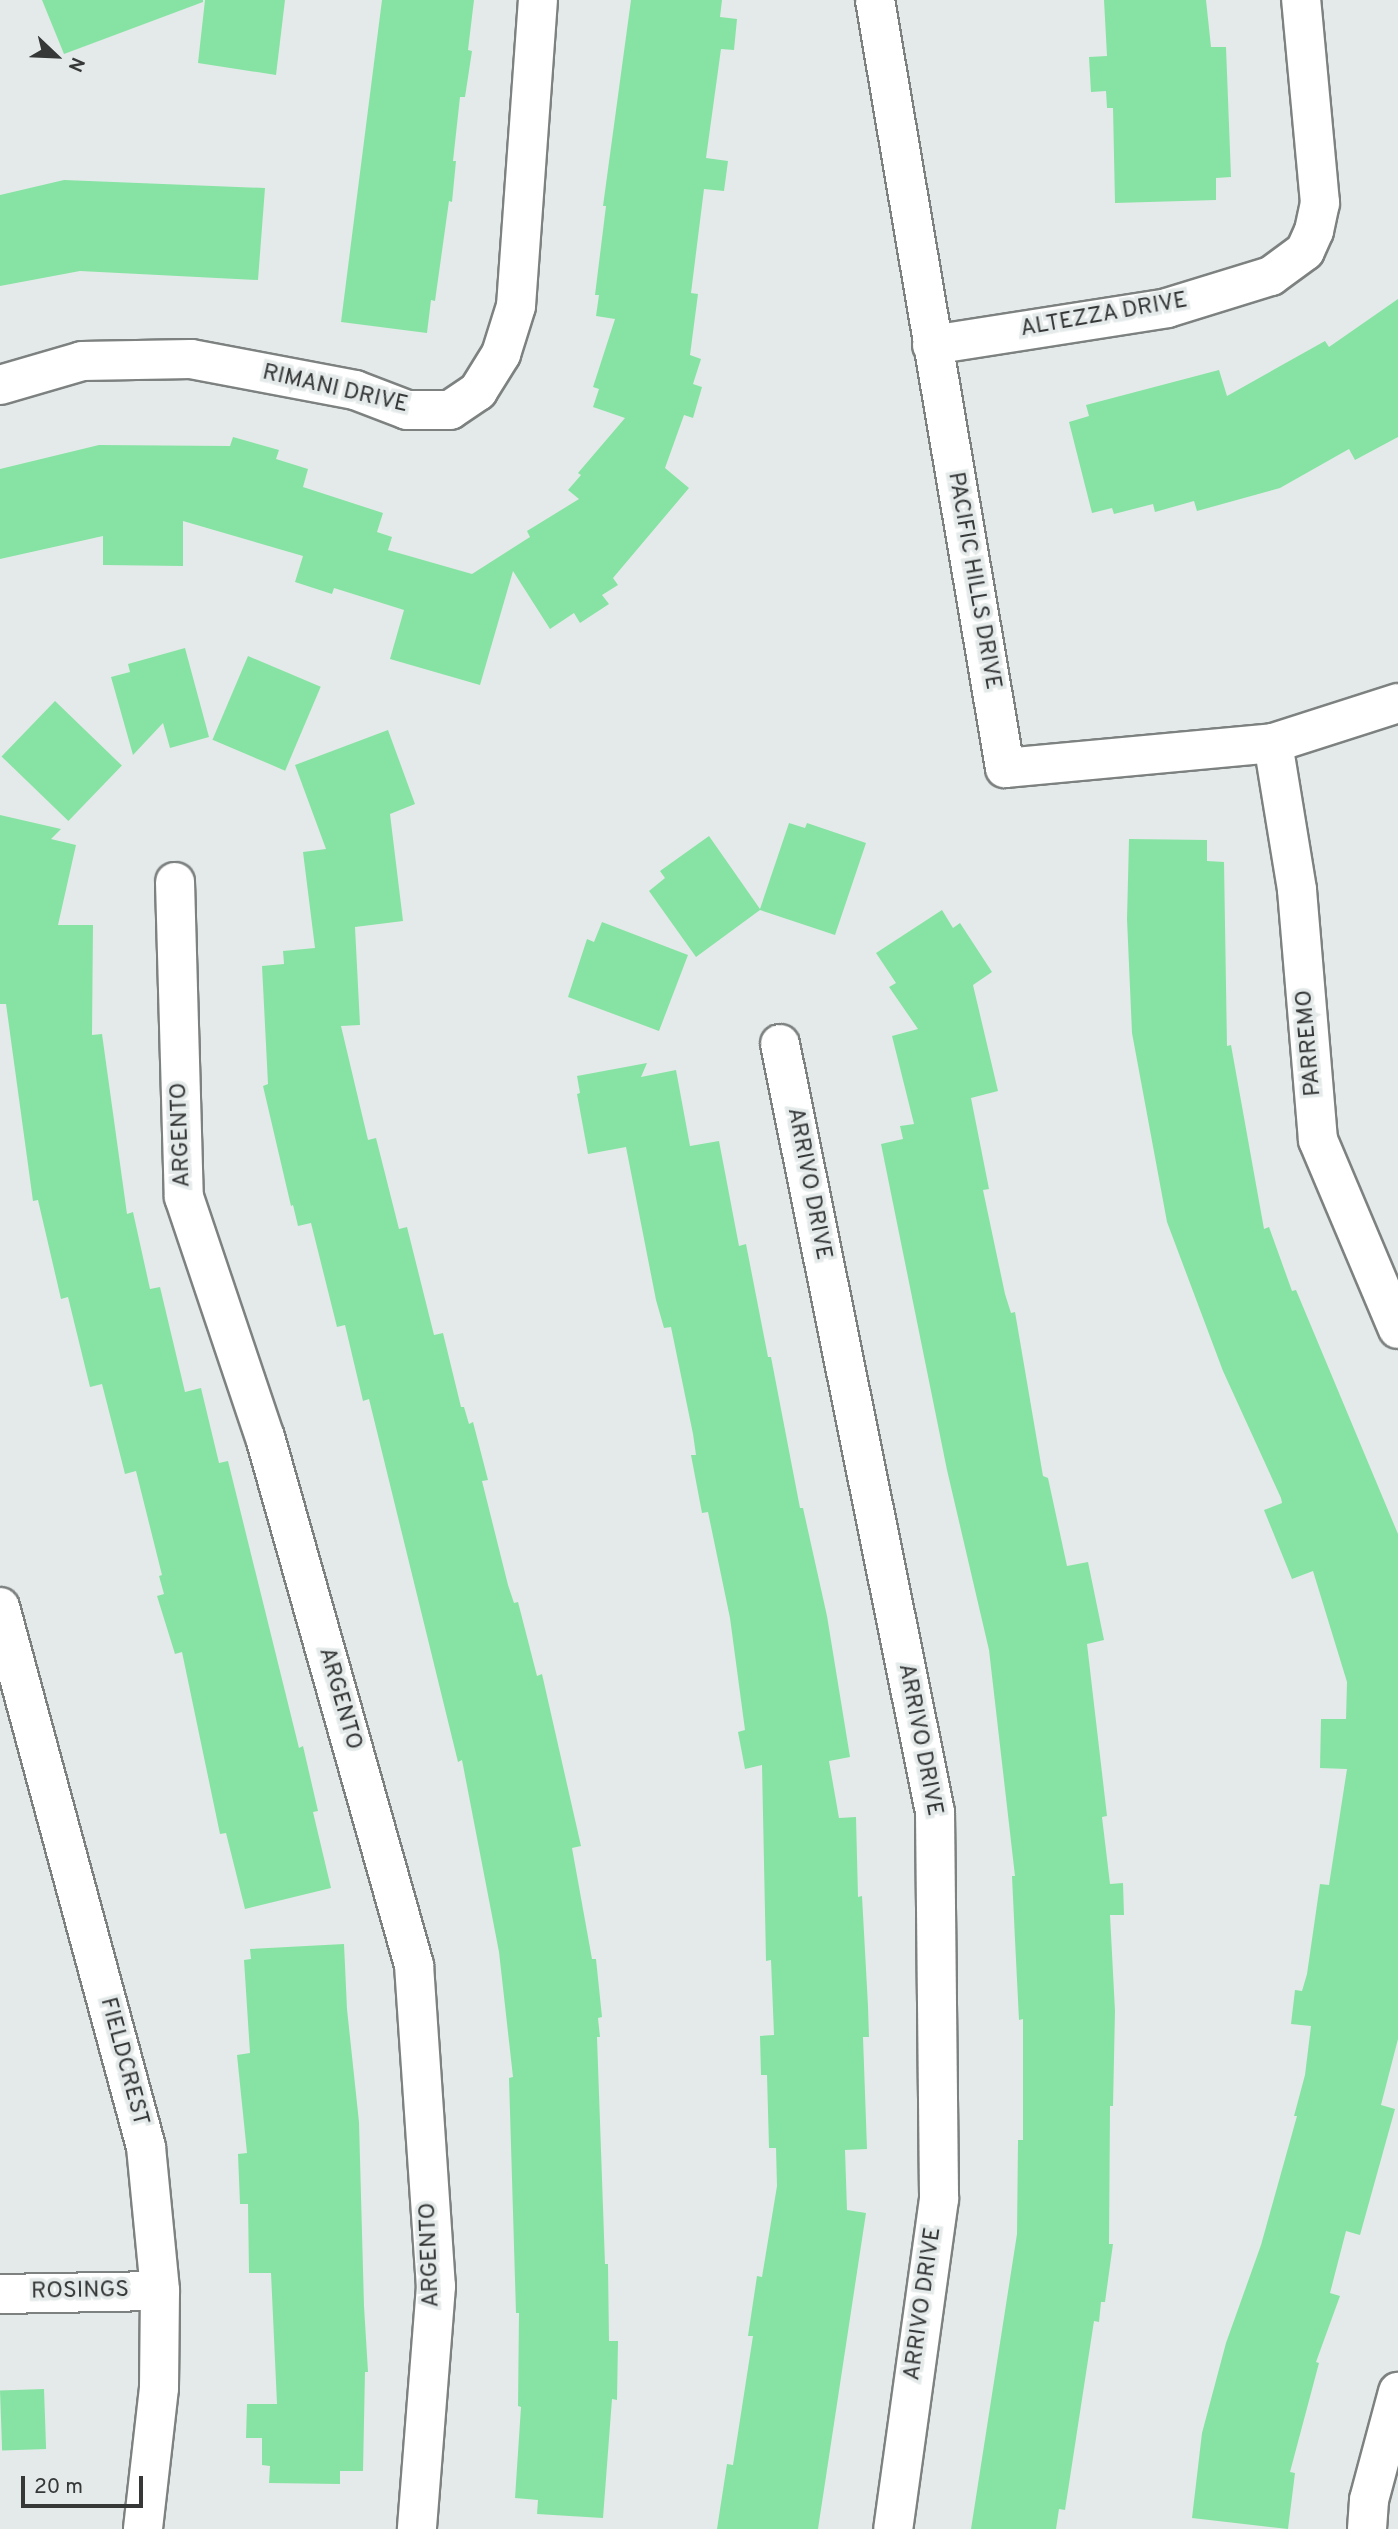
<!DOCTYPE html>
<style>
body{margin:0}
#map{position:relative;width:1398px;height:2529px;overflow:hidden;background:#e4eae9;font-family:Overpass,sans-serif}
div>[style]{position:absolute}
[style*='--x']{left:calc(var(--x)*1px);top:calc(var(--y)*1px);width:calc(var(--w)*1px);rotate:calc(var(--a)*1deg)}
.building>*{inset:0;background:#87e3a3;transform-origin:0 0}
.roads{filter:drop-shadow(2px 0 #7d8281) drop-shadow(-2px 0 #7d8281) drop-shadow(0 2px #7d8281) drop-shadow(0 -2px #7d8281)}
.minor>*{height:38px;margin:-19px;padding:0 19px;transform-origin:19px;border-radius:19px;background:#fff}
.tertiary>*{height:38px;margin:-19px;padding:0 19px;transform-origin:19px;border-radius:19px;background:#fff}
span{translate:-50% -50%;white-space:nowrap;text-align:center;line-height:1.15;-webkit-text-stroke:7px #e4eae9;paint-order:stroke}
.street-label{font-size:23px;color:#363838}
.north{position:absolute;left:21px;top:21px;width:70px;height:70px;-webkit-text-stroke:5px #e4eae9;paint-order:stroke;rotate:113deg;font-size:19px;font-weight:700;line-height:28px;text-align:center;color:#363838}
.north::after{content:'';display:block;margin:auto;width:24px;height:32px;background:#363838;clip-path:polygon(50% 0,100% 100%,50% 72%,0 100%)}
.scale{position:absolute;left:21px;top:2476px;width:122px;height:32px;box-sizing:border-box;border:4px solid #363838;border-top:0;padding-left:9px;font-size:21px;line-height:24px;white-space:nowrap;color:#363838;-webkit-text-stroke:5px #e4eae9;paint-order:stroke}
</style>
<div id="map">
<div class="building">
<div style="clip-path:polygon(42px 0,203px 0,203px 2px,64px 54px)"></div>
<div style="clip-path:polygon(205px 0,285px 0,276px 75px,198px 63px)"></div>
<div style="clip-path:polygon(382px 0,474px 0,468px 50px,472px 51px,465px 97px,460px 97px,453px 161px,456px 161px,452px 202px,449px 201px,435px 301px,431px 300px,427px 333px,341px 322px)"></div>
<div style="clip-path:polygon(631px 0,722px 0,720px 17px,737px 19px,734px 50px,721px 49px,706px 158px,728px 161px,724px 191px,704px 189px,691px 293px,698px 294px,690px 355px,701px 359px,693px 384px,702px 387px,693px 418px,684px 415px,665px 468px,689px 488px,613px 578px,618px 585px,602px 595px,609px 604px,580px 623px,574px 613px,550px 629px,513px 571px,480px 685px,390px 659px,404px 610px,334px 588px,332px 594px,295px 582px,303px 556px,183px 521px,183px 566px,103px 565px,103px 536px,0 559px,0 469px,99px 445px,230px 446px,233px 437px,279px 450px,276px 459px,308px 469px,303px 487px,383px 513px,377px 532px,392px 537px,388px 550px,472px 574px,530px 537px,527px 531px,579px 499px,568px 490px,581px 475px,578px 473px,625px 418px,593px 407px,599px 389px,593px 387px,615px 319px,596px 316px,599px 295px,595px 295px,606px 206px,603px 206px)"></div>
<div style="clip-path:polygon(1104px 0,1206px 0,1211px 47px,1226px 47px,1231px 177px,1216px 178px,1216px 200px,1115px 203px,1113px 108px,1107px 108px,1106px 91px,1091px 92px,1089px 57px,1107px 56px)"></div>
<div style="clip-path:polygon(64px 180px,265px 188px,258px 280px,80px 271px,0 286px,0 195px)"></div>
<div style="clip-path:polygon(1398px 299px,1398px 437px,1355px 460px,1349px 449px,1280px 488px,1197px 511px,1194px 501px,1155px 512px,1153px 504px,1114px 514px,1112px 508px,1092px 513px,1069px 422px,1089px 416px,1086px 405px,1219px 370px,1227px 396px,1325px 341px,1329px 347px)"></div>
<div style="clip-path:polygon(185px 648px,209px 737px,170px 748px,163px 723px,133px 755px,111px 677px,130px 672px,128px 664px)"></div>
<div style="left:248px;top:656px;width:79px;height:91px;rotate:23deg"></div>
<div style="left:55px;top:701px;width:93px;height:77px;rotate:44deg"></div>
<div style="clip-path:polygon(388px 730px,415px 804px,390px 814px,403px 921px,355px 927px,360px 1025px,341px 1026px,368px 1140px,376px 1138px,399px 1229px,407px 1227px,434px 1335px,443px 1333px,461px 1407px,464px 1407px,469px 1424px,473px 1422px,488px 1480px,482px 1481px,508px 1585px,514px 1603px,518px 1602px,537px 1676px,542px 1674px,581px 1846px,572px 1848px,592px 1959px,596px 1959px,602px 2017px,598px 2018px,600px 2037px,597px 2037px,605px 2264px,608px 2264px,609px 2341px,618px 2341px,617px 2400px,612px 2399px,603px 2518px,537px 2514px,538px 2500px,515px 2498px,521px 2407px,518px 2406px,519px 2313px,516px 2313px,509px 2078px,513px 2077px,499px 1952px,462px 1760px,458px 1762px,369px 1399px,363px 1401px,345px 1325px,337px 1327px,311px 1223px,298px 1226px,293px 1205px,291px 1206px,263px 1086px,268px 1084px,262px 966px,284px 964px,283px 951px,315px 948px,303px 852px,326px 849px,295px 765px)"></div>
<div style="clip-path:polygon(0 815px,61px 829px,51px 839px,76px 845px,58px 925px,93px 925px,92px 1035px,102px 1034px,127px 1214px,133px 1212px,150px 1289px,160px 1287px,185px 1392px,201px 1388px,219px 1463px,228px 1461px,299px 1748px,303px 1746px,318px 1811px,313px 1812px,331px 1888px,245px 1909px,226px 1833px,220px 1834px,182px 1652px,175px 1654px,157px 1596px,164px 1594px,159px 1576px,162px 1575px,136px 1471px,125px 1474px,102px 1384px,90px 1387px,68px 1297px,61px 1299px,38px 1200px,33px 1201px,6px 1004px,0 1004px)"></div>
<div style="clip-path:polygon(789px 823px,805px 828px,807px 823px,866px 843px,835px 935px,760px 910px,696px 957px,649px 891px,665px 878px,660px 871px,709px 836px,760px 909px)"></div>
<div style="clip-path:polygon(1129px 839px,1207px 840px,1207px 861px,1224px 862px,1227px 1046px,1231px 1045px,1264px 1229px,1269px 1227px,1292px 1291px,1296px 1290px,1398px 1534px,1398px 2039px,1381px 2105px,1395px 2109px,1360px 2235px,1346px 2231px,1330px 2293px,1340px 2296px,1316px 2362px,1319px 2363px,1290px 2472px,1295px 2473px,1288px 2529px,1192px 2518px,1202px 2433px,1226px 2343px,1261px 2245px,1297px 2116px,1294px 2116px,1305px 2075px,1311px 2026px,1291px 2024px,1295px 1990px,1302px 1991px,1307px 1974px,1320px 1884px,1329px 1885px,1347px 1769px,1320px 1768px,1321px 1719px,1346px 1719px,1347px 1682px,1313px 1571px,1292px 1579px,1264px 1510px,1282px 1503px,1281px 1498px,1223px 1371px,1167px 1222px,1132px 1033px,1127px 919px)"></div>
<div style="clip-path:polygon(942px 910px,953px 928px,960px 923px,992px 972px,973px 985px,998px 1091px,971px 1098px,989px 1189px,983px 1190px,1005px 1294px,1011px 1313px,1015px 1312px,1043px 1476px,1048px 1478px,1067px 1566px,1088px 1562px,1104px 1640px,1087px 1644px,1107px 1816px,1102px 1817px,1110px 1884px,1123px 1883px,1124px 1915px,1110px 1915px,1115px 2011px,1113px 2106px,1110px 2106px,1109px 2244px,1113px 2244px,1105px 2302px,1101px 2302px,1099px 2322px,1094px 2321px,1065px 2510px,1059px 2509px,1056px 2529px,971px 2529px,1017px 2234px,1018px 2140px,1023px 2140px,1023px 2019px,1019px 2020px,1015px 1940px,1012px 1876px,1015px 1876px,989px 1650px,947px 1470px,881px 1144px,903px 1139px,900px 1126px,914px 1124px,892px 1036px,918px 1029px,889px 987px,896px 983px,876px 953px)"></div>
<div style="clip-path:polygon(602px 922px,688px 955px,659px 1031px,568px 997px,587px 939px,594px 942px)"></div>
<div style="clip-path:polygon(647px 1063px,641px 1077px,676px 1070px,690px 1146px,719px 1141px,739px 1246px,746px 1244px,768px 1357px,771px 1357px,800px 1508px,803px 1508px,827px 1616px,850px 1757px,829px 1761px,839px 1818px,856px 1817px,858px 1897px,862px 1896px,868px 2006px,869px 2037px,863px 2037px,867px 2149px,845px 2150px,847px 2210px,866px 2213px,818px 2529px,717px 2529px,727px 2464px,733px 2465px,753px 2336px,748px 2336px,757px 2276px,762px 2277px,777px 2186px,776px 2148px,769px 2148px,767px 2075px,761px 2075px,760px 2036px,774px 2035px,771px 1960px,766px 1961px,762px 1765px,745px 1769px,738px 1732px,745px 1730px,730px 1618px,708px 1512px,702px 1513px,691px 1455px,696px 1455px,693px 1434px,671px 1327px,664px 1328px,656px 1300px,626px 1147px,588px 1154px,577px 1094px,580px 1093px,577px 1076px)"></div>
<div style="clip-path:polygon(344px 1944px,347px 2009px,359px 2122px,364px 2306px,368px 2372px,365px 2372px,363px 2471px,340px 2471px,340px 2484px,269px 2483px,270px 2466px,262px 2465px,262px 2438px,246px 2438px,247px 2404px,277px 2404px,271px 2273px,249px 2273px,248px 2204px,240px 2204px,238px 2154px,247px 2153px,237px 2055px,250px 2053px,244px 1960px,251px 1959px,250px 1949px)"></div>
<div style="left:44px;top:2389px;width:60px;height:44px;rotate:88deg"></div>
</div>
<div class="roads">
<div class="minor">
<div style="--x:932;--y:345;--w:238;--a:-8.9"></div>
<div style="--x:1167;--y:308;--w:109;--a:-17.1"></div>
<div style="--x:1271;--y:276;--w:42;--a:-36.3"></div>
<div style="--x:1305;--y:251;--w:22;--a:-66"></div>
<div style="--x:1314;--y:231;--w:29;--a:-78"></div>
<div style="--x:1320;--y:203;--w:204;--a:-95.3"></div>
<div style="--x:0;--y:385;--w:85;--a:-16.3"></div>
<div style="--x:82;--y:361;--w:109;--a:-1.1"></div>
<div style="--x:191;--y:359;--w:167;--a:10.7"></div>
<div style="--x:355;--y:390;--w:56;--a:21"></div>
<div style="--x:407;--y:410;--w:43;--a:0"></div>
<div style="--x:450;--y:410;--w:34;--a:-34"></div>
<div style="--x:478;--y:391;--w:44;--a:-58.1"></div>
<div style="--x:501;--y:354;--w:50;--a:-72.6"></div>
<div style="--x:516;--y:306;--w:307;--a:-85.9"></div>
<div style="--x:1273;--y:743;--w:149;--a:80.7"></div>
<div style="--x:1297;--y:890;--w:251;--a:85.2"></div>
<div style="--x:1318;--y:1140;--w:205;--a:67.1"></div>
<div style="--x:175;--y:882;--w:315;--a:88.4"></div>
<div style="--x:184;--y:1197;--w:253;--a:71.4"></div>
<div style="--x:265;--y:1437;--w:549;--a:74.24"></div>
<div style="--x:414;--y:1965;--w:322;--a:86.1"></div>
<div style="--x:436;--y:2286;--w:244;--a:94.5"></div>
<div style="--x:780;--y:1044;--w:783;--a:78.59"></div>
<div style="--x:935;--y:1812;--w:387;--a:89.4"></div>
<div style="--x:939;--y:2199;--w:333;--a:97.9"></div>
<div style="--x:0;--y:2294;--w:160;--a:-1.1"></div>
<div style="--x:1367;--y:2529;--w:29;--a:-86"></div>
<div style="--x:1369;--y:2500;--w:112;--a:-75"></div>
</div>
<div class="tertiary">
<div style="--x:875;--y:0;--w:779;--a:80.39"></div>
<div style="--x:1005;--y:768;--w:269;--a:-5.3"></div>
<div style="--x:1273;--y:743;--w:131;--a:-17.7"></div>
<div style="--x:0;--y:1607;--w:559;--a:74.87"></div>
<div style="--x:146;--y:2147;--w:145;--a:84.4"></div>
<div style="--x:160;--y:2291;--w:97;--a:90.6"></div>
<div style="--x:159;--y:2388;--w:142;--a:96.5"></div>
</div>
</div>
<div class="street-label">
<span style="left:1104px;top:316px;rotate:-10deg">ALTEZZA DRIVE</span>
<span style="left:335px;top:390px;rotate:13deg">RIMANI DRIVE</span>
<span style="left:973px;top:581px;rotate:80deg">PACIFIC HILLS DRIVE</span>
<span style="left:1310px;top:1043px;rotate:-95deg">PARREMO</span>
<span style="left:182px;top:1135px;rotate:-92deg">ARGENTO</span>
<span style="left:808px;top:1184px;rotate:79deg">ARRIVO DRIVE</span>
<span style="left:339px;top:1699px;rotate:74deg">ARGENTO</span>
<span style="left:919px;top:1740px;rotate:79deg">ARRIVO DRIVE</span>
<span style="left:123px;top:2062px;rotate:75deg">FIELDCREST</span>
<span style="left:431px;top:2255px;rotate:-92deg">ARGENTO</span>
<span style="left:80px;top:2292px;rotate:-1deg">ROSINGS</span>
<span style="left:924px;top:2304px;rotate:-82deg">ARRIVO DRIVE</span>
</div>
<div class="north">N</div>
<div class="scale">20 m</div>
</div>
